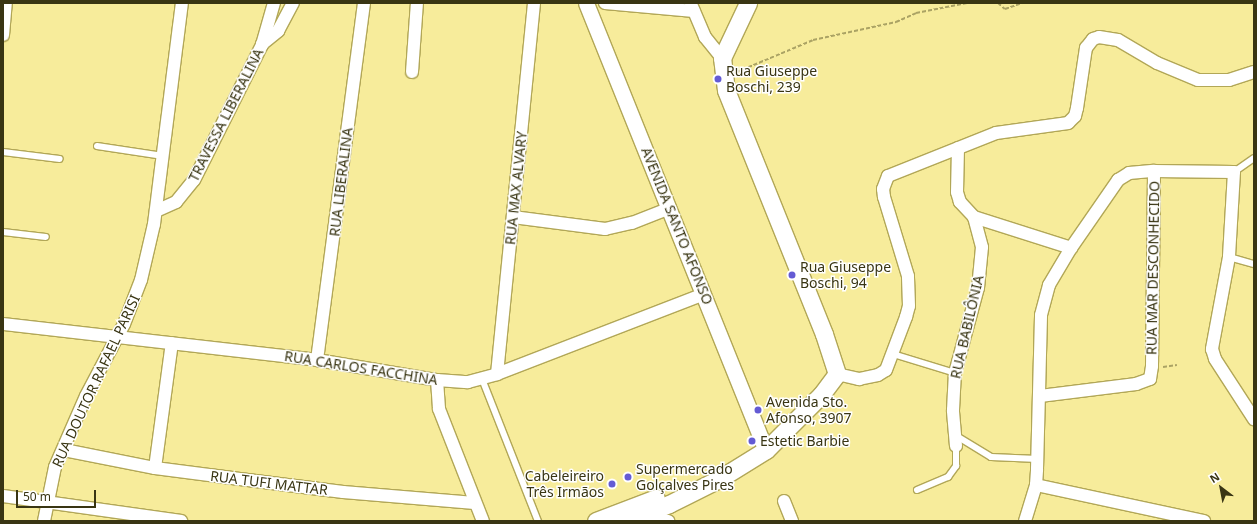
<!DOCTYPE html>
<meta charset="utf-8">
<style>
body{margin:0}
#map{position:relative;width:1257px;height:524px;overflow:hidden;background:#f7ec9b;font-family:"Noto Sans",sans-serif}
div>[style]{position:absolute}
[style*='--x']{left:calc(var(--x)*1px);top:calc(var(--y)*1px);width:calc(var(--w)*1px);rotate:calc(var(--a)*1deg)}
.path>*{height:2px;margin-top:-1px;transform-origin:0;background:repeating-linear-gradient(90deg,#aba364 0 4px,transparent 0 6px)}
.roads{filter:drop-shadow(1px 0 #b2a757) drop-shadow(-1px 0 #b2a757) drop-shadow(0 1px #b2a757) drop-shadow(0 -1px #b2a757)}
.service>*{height:6px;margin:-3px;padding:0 3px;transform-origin:3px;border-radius:3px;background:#fff}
.minor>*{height:12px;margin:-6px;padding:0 6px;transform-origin:6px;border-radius:6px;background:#fff}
.tertiary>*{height:15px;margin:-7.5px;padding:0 7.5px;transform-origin:7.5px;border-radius:7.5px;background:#fff}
.secondary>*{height:17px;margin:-8.5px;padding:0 8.5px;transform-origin:8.5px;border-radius:8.5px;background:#fff}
.dots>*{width:11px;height:11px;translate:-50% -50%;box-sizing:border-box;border:2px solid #fff;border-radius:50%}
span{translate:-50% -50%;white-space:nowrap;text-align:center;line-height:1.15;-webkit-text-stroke:3px #fff;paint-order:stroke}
.poi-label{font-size:14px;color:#393513}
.left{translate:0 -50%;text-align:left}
.right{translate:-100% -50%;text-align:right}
.street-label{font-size:14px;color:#393513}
.frame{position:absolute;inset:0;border:4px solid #393513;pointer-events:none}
.north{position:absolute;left:1201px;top:468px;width:40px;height:40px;-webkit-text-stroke:3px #fff;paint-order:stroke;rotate:328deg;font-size:11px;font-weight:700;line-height:16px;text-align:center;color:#393513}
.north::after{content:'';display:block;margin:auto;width:14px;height:18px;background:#393513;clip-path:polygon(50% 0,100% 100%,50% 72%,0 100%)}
.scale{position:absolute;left:16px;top:490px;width:80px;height:18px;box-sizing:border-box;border:2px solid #393513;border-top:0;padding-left:5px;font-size:12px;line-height:14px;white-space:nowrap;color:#393513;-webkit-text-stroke:3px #fff;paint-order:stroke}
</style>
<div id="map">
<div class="path">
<div style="--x:998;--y:3;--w:9;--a:41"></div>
<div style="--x:1005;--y:9;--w:18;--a:-19"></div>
<div style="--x:737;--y:72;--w:82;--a:-22.8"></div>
<div style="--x:813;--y:40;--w:85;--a:-12.2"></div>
<div style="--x:896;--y:22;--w:22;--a:-24"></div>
<div style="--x:916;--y:13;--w:52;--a:-11.1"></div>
<div style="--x:1163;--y:367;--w:14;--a:-8"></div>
</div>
<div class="roads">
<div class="service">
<div style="--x:97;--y:146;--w:67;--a:8.6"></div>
<div style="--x:3;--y:152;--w:57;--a:7"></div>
<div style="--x:1234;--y:172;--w:24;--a:-35"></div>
<div style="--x:3;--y:232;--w:43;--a:6.6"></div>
<div style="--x:1229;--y:257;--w:26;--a:16"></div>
<div style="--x:893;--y:354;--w:65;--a:17"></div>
<div style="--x:482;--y:379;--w:153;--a:68.5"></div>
<div style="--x:955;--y:435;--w:42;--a:31.4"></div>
<div style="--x:991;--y:457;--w:47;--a:2.4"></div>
<div style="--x:917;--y:490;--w:34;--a:-23"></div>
<div style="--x:948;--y:477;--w:14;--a:-54"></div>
<div style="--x:956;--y:466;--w:20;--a:-90"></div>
</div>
<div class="minor">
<div style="--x:605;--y:3;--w:89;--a:5.1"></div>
<div style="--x:691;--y:4;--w:36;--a:67"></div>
<div style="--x:705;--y:37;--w:27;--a:51"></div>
<div style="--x:3;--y:35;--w:32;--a:-85"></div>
<div style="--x:262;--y:44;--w:21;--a:-39"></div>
<div style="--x:278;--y:31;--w:32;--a:-62"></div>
<div style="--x:412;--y:72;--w:69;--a:-85.9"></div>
<div style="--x:156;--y:211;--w:22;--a:-24"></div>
<div style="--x:176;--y:202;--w:28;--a:-51"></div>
<div style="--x:194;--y:180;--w:151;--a:-63.3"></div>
<div style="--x:262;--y:45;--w:44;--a:-74.1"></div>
<div style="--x:513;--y:217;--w:93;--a:7.4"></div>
<div style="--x:605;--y:229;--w:28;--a:-13"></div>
<div style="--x:632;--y:223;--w:41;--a:-21.5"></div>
<div style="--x:974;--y:217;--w:102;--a:17.7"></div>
<div style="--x:3;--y:324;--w:316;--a:6.5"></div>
<div style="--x:317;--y:360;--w:122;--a:9.5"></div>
<div style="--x:437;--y:380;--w:31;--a:4"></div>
<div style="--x:468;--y:382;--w:30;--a:-15"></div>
<div style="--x:497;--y:374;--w:222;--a:-21.1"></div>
<div style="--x:317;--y:360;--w:360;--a:-82.5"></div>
<div style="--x:497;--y:374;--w:373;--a:-84.3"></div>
<div style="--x:837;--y:374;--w:23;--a:13"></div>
<div style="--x:859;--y:379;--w:19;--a:-12"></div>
<div style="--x:878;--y:375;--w:9;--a:-32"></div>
<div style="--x:886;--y:370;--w:57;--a:-69.3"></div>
<div style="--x:906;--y:317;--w:11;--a:-75"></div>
<div style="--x:909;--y:306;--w:30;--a:-92"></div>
<div style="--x:908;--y:276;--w:83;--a:-106.9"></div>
<div style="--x:884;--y:197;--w:8;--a:-97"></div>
<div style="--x:883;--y:189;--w:14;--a:-69"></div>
<div style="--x:888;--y:176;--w:116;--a:-21.7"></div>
<div style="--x:996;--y:133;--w:73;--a:-7.9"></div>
<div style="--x:1068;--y:123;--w:10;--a:-45"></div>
<div style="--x:1075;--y:116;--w:8;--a:-76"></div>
<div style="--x:1077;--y:108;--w:61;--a:-81.5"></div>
<div style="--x:1086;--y:48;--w:11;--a:-52"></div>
<div style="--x:1093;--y:39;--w:6;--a:-18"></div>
<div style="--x:1099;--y:37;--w:19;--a:9"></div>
<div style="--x:1118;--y:40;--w:45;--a:30.5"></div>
<div style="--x:1157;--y:63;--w:44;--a:22.5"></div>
<div style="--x:1198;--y:80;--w:31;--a:0"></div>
<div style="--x:1229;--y:80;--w:26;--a:-18"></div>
<div style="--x:437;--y:380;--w:29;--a:86"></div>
<div style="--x:439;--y:409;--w:120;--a:68.6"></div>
<div style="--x:1040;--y:396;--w:97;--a:-7.1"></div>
<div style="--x:1136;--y:384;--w:15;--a:-20"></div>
<div style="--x:1150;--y:379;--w:13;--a:-81"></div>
<div style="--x:1152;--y:366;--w:195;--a:-89.4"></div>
<div style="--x:956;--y:446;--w:36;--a:-95"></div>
<div style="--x:953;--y:410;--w:37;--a:-87"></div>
<div style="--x:955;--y:373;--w:88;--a:-74.9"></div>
<div style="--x:978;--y:288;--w:41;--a:-84.4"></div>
<div style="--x:982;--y:247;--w:31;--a:-105"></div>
<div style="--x:974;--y:217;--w:21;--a:-133"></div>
<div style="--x:960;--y:202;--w:10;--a:-107"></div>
<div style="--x:957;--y:192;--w:44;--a:-88.7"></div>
<div style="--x:64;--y:450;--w:93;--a:11.2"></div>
<div style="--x:155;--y:468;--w:78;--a:7.4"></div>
<div style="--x:232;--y:478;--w:112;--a:7.2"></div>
<div style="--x:343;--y:492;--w:132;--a:4.8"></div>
<div style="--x:155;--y:468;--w:126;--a:-82.3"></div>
<div style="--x:1036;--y:485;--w:172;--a:12.1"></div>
<div style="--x:3;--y:496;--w:180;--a:8"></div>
<div style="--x:784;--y:501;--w:22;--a:68"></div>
<div style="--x:640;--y:515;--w:29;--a:12"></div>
<div style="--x:44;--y:521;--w:55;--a:-78.5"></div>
<div style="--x:55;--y:467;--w:77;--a:-66.4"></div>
<div style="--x:86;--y:396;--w:81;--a:-62.2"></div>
<div style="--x:124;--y:324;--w:47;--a:-68.9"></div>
<div style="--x:141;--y:280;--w:57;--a:-76.9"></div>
<div style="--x:154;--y:224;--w:223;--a:-82.8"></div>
<div style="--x:1025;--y:521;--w:38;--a:-73"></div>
<div style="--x:1036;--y:485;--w:16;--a:-86"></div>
<div style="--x:1037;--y:469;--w:154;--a:-88.5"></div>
<div style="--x:1041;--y:315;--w:31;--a:-75"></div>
<div style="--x:1049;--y:285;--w:43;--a:-59.3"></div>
<div style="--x:1071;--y:248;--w:83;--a:-55.3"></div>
<div style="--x:1118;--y:180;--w:13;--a:-32"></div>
<div style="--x:1129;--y:173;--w:25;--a:-5"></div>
<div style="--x:1154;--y:171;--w:80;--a:0.7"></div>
<div style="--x:1234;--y:172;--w:85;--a:93.4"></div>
<div style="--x:1229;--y:257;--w:94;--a:100.5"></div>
<div style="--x:1212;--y:349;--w:10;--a:73"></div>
<div style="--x:1215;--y:359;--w:72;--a:57"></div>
</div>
<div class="tertiary">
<div style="--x:586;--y:3;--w:482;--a:68.1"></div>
</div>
<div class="secondary">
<div style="--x:596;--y:521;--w:64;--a:-21"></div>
<div style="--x:628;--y:521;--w:44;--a:-22.5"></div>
<div style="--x:669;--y:504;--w:56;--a:-26.6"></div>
<div style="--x:719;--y:479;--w:55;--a:-31.7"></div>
<div style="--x:766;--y:450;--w:78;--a:-45"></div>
<div style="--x:821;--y:395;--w:26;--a:-53"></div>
<div style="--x:837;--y:374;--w:42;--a:-108"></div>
<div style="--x:824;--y:334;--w:263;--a:-111.9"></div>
<div style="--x:726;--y:90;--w:32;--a:-97"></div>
<div style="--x:722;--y:58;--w:61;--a:-64.7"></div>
</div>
</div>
<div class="dots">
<div style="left:718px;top:79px;background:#645bd4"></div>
<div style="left:792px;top:275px;background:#645bd4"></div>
<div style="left:758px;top:410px;background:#645bd4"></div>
<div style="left:752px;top:441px;background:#645bd4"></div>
<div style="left:628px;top:477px;background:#645bd4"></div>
<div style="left:612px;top:484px;background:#645bd4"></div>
</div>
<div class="poi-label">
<span class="left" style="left:726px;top:79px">Rua Giuseppe<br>Boschi, 239</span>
<span class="left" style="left:800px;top:275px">Rua Giuseppe<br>Boschi, 94</span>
<span class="left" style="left:766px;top:410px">Avenida Sto.<br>Afonso, 3907</span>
<span class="left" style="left:760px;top:441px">Estetic Barbie</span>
<span class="left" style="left:636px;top:477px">Supermercado<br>Golçalves Pires</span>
<span class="right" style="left:604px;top:484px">Cabeleireiro<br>Três Irmãos</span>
</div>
<div class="street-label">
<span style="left:226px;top:115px;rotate:-63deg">TRAVESSA LIBERALINA</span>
<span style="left:341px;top:182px;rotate:-83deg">RUA LIBERALINA</span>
<span style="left:516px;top:188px;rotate:-84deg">RUA MAX ALVARY</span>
<span style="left:677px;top:226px;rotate:68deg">AVENIDA SANTO AFONSO</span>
<span style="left:1153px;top:268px;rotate:-89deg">RUA MAR DESCONHECIDO</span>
<span style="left:967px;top:327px;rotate:-77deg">RUA BABILÔNIA</span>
<span style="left:361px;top:368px;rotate:9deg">RUA CARLOS FACCHINA</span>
<span style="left:96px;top:381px;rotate:-65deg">RUA DOUTOR RAFAEL PARISI</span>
<span style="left:269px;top:483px;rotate:7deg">RUA TUFI MATTAR</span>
</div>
<div class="frame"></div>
<div class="north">N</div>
<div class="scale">50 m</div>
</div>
